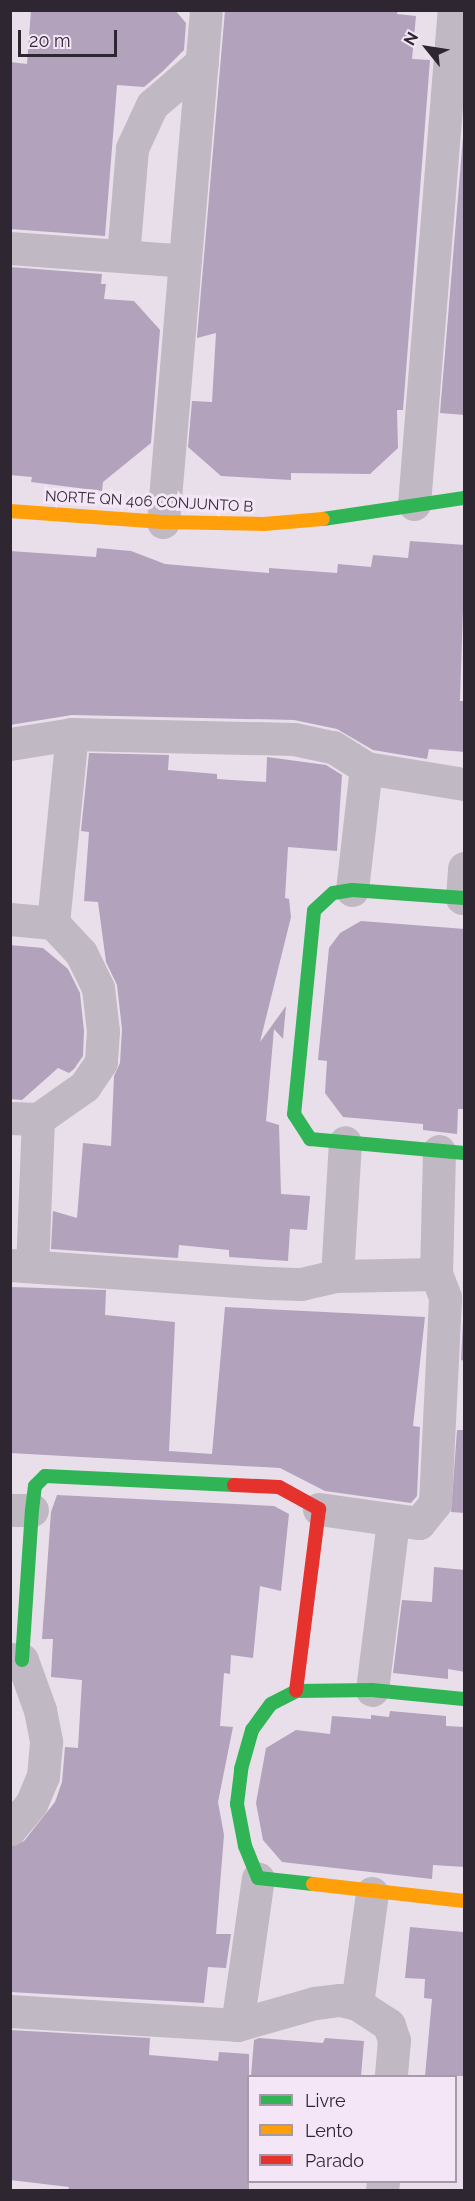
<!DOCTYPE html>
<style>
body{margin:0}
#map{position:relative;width:475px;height:2201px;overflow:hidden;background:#e8dfea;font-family:Raleway,sans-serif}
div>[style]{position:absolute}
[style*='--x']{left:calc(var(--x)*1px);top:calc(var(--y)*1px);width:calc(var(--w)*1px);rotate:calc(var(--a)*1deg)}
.building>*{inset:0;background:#b2a2bc}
.street>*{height:33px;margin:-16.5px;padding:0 16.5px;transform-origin:16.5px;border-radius:16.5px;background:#c0b8c2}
.fast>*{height:14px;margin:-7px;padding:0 7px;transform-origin:7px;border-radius:7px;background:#30b455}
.slow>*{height:14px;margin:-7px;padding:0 7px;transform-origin:7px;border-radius:7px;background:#ff9f0a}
.jam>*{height:14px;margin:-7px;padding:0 7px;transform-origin:7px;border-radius:7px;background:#e5322d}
span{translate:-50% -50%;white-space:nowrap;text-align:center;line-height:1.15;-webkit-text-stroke:6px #f4e6f6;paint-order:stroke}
.street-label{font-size:15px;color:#2e2732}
.frame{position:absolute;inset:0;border:12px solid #2e2732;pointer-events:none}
.legend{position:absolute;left:247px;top:2075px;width:210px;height:108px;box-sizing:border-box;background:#f4e6f6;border:2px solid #a59aa8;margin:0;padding:8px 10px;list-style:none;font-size:18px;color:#2e2732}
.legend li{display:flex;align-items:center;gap:12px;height:30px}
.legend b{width:30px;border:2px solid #a59aa8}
.north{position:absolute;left:397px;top:18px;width:60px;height:60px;-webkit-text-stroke:4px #f4e6f6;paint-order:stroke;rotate:300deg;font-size:16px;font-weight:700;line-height:24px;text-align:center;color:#2e2732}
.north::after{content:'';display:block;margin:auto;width:21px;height:27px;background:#2e2732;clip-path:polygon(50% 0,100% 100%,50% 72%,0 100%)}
.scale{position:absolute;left:18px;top:30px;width:99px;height:27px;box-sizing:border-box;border:3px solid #2e2732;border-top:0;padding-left:8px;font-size:18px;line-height:21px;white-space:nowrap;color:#2e2732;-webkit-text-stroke:4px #f4e6f6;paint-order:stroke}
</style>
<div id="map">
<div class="building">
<div style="clip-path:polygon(31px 10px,175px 10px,186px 23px,184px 50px,163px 71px,144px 87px,117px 85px,105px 236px,10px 229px,10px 62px,27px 64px)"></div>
<div style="clip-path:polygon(225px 10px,398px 10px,397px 14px,416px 16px,412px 59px,430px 60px,403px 410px,397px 410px,398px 448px,370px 474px,291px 473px,291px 480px,221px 476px,188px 447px,192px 401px,212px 402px,216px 333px,197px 338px)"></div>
<div style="clip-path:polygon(465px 113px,465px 415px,440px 413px)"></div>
<div style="clip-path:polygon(10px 267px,102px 274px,101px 284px,106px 284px,104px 299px,134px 301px,160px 330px,151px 443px,103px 482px,102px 491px,31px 482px,32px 477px,10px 475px)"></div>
<div style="clip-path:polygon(410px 541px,465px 545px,460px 701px,465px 701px,465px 752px,429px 749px,427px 759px,373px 750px,337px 729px,294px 720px,72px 715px,10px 725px,10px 551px,96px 557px,97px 548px,131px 551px,165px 564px,269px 573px,269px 568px,337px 573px,338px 564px,371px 567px,373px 555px,408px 558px)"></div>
<div style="clip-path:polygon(89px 753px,169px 755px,168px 770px,217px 774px,217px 779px,266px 782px,267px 757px,326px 765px,342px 775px,337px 851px,288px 847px,285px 898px,289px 899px,291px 917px,260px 1042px,286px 1006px,283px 1039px,274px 1029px,266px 1121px,279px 1125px,281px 1194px,310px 1196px,307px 1230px,290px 1229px,288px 1261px,229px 1257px,229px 1250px,179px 1245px,178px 1258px,51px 1249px,53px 1211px,77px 1218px,83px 1143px,111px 1146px,114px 1076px,120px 1063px,122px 1029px,117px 985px,106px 962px,98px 902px,84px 901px,89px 832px,81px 831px)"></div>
<div style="clip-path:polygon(361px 921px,465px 929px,465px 1109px,458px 1109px,457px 1134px,423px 1130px,423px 1124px,343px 1117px,325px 1093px,327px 1061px,318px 1060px,329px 948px,340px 933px)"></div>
<div style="clip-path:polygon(10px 945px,43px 948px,68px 969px,80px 993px,84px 1031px,83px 1056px,74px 1069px,69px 1073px,58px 1068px,22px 1100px,10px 1099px)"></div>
<div style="clip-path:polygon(10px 1287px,106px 1290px,105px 1315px,175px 1322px,169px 1451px,212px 1454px,225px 1307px,425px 1317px,413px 1426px,420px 1427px,417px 1496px,411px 1503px,325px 1491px,280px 1468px,10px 1453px)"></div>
<div style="clip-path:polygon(463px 1321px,465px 1321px,465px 1361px,461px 1360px)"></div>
<div style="clip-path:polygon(457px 1430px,465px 1430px,465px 1513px,451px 1512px)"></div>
<div style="clip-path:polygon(57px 1495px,274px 1506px,289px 1514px,281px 1591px,260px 1586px,253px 1658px,231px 1655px,230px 1674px,224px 1673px,220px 1726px,233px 1727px,218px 1802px,224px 1835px,216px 1934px,231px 1934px,226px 1968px,208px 1967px,204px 2003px,10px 1992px,10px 1847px,24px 1841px,55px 1802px,62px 1782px,65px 1747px,78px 1748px,82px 1680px,51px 1677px,53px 1639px,42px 1639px,51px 1512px)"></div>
<div style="clip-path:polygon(434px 1567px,465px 1570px,465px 1672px,448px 1669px,448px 1679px,393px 1673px,402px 1600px,432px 1602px)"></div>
<div style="clip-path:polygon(390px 1711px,446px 1716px,446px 1726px,465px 1727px,465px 1867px,433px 1865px,432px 1879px,282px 1862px,263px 1840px,256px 1803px,266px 1748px,296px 1730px,330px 1734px,332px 1716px,371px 1719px,371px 1715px,389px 1717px)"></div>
<div style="clip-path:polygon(410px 1927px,463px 1932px,465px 2076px,425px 2076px,432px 1999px,424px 1998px,425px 1979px,405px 1978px)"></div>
<div style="clip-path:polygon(10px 2030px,150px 2038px,149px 2055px,185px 2058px,218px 2061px,219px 2052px,249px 2054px,249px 2190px,68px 2190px,69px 2187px,10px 2180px)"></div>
<div style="clip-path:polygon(259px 2038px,323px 2043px,325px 2038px,364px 2041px,361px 2076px,251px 2076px,254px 2040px)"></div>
</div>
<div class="street">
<div style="--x:10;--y:248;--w:175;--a:4.2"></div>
<div style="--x:123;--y:256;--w:108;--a:-85.2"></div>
<div style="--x:132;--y:148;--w:47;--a:-65.1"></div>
<div style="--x:152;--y:105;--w:66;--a:-40.7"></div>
<div style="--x:414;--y:504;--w:496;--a:-85.4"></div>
<div style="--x:163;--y:522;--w:514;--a:-85.2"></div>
<div style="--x:10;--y:744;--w:63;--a:-9.2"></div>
<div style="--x:72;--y:734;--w:222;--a:1.3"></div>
<div style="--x:294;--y:739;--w:40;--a:12"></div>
<div style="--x:333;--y:747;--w:39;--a:32"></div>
<div style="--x:366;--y:768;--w:99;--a:9.3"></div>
<div style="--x:352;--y:890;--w:123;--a:-83.5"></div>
<div style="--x:462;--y:898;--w:30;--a:-86"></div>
<div style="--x:10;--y:919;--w:43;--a:5.3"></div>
<div style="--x:53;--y:923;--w:41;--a:47"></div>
<div style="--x:81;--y:953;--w:39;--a:64"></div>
<div style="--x:98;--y:988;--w:43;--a:83.4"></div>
<div style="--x:103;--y:1031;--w:31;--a:94"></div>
<div style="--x:101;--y:1062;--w:29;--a:124"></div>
<div style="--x:85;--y:1086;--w:57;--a:144.9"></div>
<div style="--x:53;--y:923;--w:190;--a:-84.3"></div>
<div style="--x:10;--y:1118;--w:28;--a:2"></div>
<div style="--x:38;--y:1119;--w:147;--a:92.3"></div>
<div style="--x:10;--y:1265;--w:260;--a:4"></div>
<div style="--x:269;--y:1283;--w:32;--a:2"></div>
<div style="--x:301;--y:1284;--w:37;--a:-13"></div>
<div style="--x:337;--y:1276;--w:134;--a:-86.6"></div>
<div style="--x:337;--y:1276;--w:99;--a:-1.2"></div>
<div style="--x:319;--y:1509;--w:101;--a:8"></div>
<div style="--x:419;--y:1523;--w:26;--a:-51"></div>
<div style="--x:435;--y:1503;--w:206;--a:-87.2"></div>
<div style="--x:445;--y:1297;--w:25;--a:-111"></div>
<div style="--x:436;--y:1274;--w:123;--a:-88.6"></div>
<div style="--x:10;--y:1510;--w:22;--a:0"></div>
<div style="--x:10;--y:1659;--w:12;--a:5"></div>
<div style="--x:22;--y:1660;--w:53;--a:70.2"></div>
<div style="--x:40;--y:1710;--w:33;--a:79"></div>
<div style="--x:46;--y:1742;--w:34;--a:95"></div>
<div style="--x:43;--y:1776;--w:30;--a:113"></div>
<div style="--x:31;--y:1804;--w:33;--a:130"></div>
<div style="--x:372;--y:1690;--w:169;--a:-82.9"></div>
<div style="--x:372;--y:1893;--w:112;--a:97.7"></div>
<div style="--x:357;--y:2004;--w:38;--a:33"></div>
<div style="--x:389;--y:2025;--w:16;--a:72"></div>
<div style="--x:394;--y:2040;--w:36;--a:95"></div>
<div style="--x:10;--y:2011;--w:227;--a:3.5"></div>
<div style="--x:237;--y:2025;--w:81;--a:-15.8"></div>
<div style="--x:315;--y:2003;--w:25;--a:-7"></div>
<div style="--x:340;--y:2000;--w:17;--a:13"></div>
<div style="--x:237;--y:2025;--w:148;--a:-81.9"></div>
<div style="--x:382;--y:2190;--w:8;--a:-83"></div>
</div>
<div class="fast">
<div style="--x:323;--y:519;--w:143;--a:-8.5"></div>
<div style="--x:464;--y:898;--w:112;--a:-175.9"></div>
<div style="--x:352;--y:890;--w:19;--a:171"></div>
<div style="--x:333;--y:893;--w:26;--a:137"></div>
<div style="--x:314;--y:911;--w:204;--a:95.6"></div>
<div style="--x:294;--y:1114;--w:30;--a:57"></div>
<div style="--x:310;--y:1139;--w:155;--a:5.2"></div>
<div style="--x:22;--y:1660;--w:150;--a:-86.2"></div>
<div style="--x:32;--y:1510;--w:24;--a:-83"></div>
<div style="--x:35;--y:1486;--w:14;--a:-45"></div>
<div style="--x:45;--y:1476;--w:189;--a:2.7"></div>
<div style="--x:313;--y:1884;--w:55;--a:-173.8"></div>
<div style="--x:258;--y:1878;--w:35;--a:-112"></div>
<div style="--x:245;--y:1846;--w:43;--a:-100.8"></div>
<div style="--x:237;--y:1804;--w:35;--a:-83"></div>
<div style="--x:241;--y:1769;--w:41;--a:-74.2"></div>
<div style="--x:252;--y:1730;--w:32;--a:-54"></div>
<div style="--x:271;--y:1704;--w:28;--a:-27"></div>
<div style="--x:296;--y:1691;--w:76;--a:-0.8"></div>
<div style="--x:372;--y:1690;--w:92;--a:5.6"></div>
</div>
<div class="slow">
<div style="--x:10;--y:511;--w:153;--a:4.1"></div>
<div style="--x:163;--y:522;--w:101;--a:1.1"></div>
<div style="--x:264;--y:524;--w:59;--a:-4.8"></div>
<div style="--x:313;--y:1884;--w:152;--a:6.4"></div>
</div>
<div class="jam">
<div style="--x:234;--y:1485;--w:45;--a:2.5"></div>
<div style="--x:279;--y:1487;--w:46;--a:28.8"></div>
<div style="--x:319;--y:1509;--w:183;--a:97.2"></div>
</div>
<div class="street-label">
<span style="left:149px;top:502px;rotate:3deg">NORTE QN 406 CONJUNTO B</span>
</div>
<div class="frame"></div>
<ul class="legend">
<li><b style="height:8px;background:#30b455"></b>Livre</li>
<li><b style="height:8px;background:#ff9f0a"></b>Lento</li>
<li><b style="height:8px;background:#e5322d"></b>Parado</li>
</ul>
<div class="north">N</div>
<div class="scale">20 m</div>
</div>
